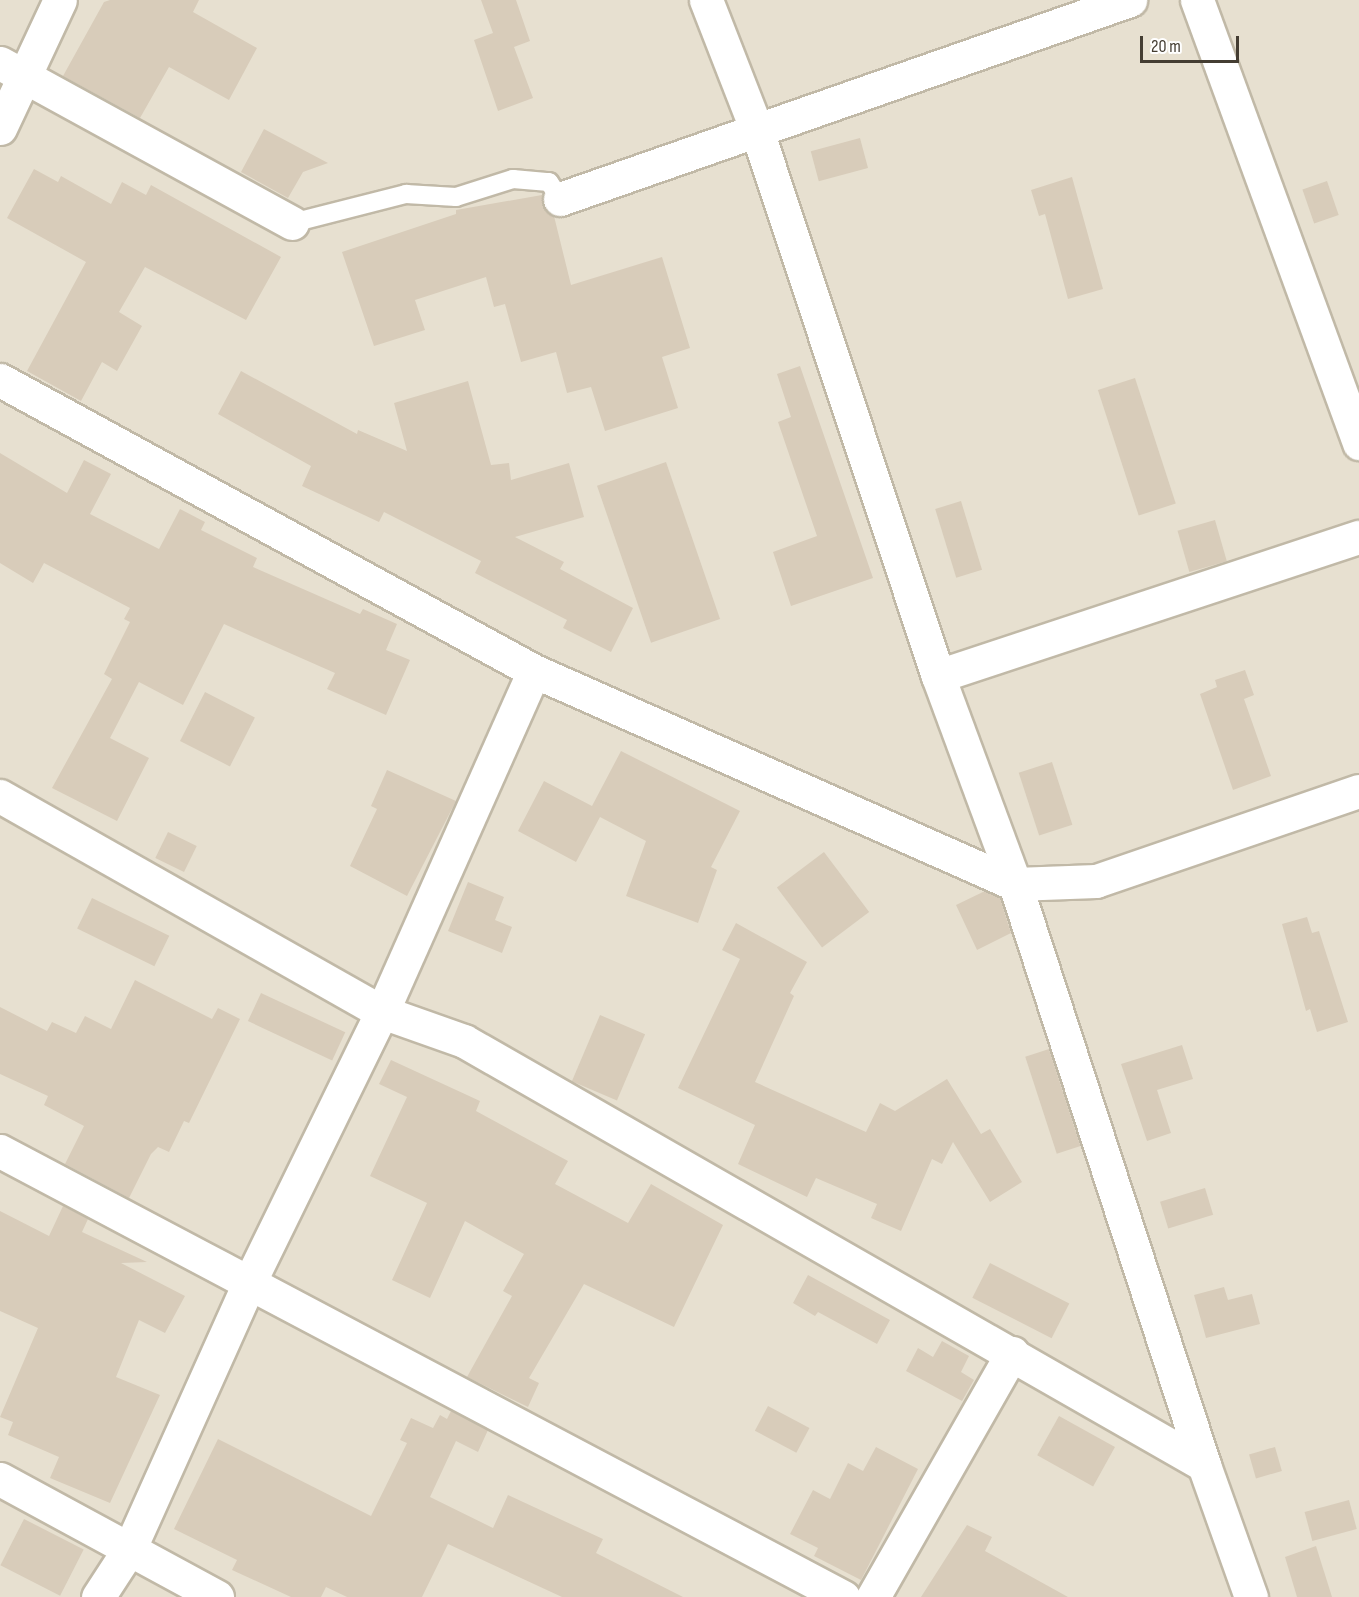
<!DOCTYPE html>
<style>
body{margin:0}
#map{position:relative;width:1359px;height:1597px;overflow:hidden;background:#f2eee2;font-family:"Sofia Sans Condensed",sans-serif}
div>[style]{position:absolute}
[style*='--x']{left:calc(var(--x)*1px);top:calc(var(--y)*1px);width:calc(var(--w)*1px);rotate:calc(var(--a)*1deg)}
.residential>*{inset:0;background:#e7e0d0;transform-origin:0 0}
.building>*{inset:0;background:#d8ccba;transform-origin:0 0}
.roads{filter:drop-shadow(2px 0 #c1b9a7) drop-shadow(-2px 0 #c1b9a7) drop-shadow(0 2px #c1b9a7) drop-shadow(0 -2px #c1b9a7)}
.service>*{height:18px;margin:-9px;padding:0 9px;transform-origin:9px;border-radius:9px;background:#fff}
.minor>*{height:33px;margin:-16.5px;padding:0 16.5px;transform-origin:16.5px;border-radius:16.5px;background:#fff}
span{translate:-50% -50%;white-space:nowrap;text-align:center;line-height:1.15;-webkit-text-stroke:6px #fff;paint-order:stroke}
.scale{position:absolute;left:1140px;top:36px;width:99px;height:27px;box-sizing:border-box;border:3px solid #443d32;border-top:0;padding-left:8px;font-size:18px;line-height:21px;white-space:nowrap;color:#443d32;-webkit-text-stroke:4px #fff;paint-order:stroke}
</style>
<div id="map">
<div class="residential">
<div style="left:0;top:0;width:1359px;height:1597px"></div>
</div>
<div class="building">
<div style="clip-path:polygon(110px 0,199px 0,193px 12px,257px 48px,229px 100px,169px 67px,140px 118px,63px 76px,104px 2px)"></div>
<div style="clip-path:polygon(481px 0,516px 0,530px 41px,514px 47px,533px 98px,498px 111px,474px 40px,493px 33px)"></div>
<div style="clip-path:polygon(264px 129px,328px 163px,303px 172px,288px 198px,241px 172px)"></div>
<div style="left:860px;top:138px;width:31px;height:51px;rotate:75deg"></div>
<div style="clip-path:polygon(34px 169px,58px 182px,61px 176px,111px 204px,122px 182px,146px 195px,151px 185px,281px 257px,246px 320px,145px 267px,119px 312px,142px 326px,117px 371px,102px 362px,81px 401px,27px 371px,86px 262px,7px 218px)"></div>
<div style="clip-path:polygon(1072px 177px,1103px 289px,1068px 299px,1045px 214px,1039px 216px,1031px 190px)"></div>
<div style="left:1327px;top:181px;width:36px;height:26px;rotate:71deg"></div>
<div style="clip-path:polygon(542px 195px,543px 206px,554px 216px,571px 285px,662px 257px,690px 348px,662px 357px,678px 408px,605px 431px,591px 387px,567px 393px,556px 352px,521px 362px,505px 304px,494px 307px,486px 277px,415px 300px,425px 330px,374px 346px,342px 252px,456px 214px,456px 210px)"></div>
<div style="clip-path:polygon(800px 366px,873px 578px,791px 606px,773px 552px,817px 536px,778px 422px,791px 417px,777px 374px)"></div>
<div style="clip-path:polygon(241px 371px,357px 434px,358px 430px,407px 451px,394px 403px,468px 381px,491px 465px,509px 463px,511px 480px,569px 463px,584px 517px,515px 537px,564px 562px,560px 569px,633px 608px,611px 652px,563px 628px,567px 620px,475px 573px,481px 561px,384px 512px,379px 522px,302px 486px,311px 466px,218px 414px)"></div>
<div style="left:1135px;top:378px;width:132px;height:39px;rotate:72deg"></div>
<div style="clip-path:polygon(0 453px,67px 493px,84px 460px,111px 474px,90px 514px,159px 549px,180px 509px,205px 522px,201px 530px,257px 558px,253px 567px,360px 614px,363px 609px,397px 624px,386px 650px,410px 660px,386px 715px,327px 689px,335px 673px,224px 624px,183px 705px,139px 682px,110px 738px,149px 758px,117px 821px,52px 788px,112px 679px,104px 674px,130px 622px,124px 619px,130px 608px,44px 563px,33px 583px,0 563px)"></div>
<div style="left:666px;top:462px;width:166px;height:73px;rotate:71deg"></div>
<div style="left:961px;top:501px;width:72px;height:27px;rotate:73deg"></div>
<div style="left:1215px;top:520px;width:43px;height:39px;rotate:74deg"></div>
<div style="clip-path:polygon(1245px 670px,1254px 695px,1244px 699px,1271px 776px,1233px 790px,1200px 694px,1217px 687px,1215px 680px)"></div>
<div style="left:205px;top:692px;width:56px;height:55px;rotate:27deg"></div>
<div style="clip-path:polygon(621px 751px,740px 811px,711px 867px,717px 870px,698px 923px,626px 896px,646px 841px,600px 817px,576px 862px,518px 831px,544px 781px,592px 806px)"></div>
<div style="left:1052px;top:762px;width:66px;height:35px;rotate:72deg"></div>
<div style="clip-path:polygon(387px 770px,456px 801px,407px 896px,350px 866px,377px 809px,371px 806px)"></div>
<div style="left:168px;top:832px;width:32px;height:29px;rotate:26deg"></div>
<div style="left:824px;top:852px;width:75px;height:59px;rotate:53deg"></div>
<div style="clip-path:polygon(468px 882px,504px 897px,495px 920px,512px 927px,502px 953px,448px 931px)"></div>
<div style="clip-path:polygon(985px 891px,1000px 898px,1011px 933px,977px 950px,956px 905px)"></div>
<div style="left:92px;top:898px;width:86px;height:34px;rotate:26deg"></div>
<div style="clip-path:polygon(1307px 917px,1312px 933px,1319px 931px,1348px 1022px,1317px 1032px,1310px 1009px,1306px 1011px,1282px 924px)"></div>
<div style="clip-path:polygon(736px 923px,807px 962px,790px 993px,794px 996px,755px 1082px,866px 1132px,880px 1103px,895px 1111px,947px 1079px,981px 1134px,990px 1129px,1022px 1182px,990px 1202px,953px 1142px,942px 1164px,932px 1159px,901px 1231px,871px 1218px,877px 1204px,816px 1178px,807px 1197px,738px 1164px,755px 1125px,678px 1088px,740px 959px,722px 950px)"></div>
<div style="clip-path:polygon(135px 980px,212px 1019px,218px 1008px,240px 1019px,189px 1123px,184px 1121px,169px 1152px,158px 1147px,151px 1154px,129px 1198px,65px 1164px,84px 1126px,44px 1105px,48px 1096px,0 1074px,0 1007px,47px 1031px,52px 1022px,76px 1033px,85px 1016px,111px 1029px)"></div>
<div style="left:261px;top:993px;width:93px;height:31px;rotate:25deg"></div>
<div style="left:600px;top:1015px;width:49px;height:72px;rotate:23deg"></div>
<div style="clip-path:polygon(1182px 1045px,1193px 1079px,1157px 1090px,1171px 1133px,1147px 1141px,1121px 1064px)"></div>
<div style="left:1049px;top:1049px;width:102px;height:25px;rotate:72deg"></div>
<div style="clip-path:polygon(391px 1060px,480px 1101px,476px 1111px,568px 1161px,555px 1184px,628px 1223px,651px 1184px,723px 1225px,674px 1327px,584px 1284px,529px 1378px,539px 1383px,528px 1407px,467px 1377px,512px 1296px,503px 1291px,524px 1254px,465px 1221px,430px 1298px,392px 1280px,427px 1203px,370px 1176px,407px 1097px,379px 1084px)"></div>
<div style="left:1205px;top:1188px;width:28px;height:47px;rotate:73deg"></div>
<div style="clip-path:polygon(63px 1206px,88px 1219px,82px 1232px,147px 1262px,121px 1263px,185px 1296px,165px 1333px,139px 1320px,116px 1377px,160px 1395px,110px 1503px,50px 1478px,59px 1457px,8px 1435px,13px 1422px,0 1417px,38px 1328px,0 1311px,0 1211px,49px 1236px)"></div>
<div style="left:990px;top:1263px;width:89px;height:39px;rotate:27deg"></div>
<div style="clip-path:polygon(808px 1275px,890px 1320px,877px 1344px,818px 1312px,815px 1316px,793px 1303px)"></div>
<div style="clip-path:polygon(1224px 1287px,1228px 1300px,1252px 1294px,1260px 1324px,1206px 1338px,1194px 1295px)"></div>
<div style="clip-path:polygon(942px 1341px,969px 1356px,961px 1372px,974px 1380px,962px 1401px,906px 1371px,918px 1348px,933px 1357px)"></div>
<div style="left:768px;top:1406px;width:47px;height:28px;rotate:28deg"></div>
<div style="clip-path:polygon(451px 1411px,488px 1430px,478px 1452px,456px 1441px,430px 1497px,493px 1528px,508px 1495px,603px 1539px,596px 1553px,683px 1597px,562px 1597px,448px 1544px,422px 1597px,347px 1597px,326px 1587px,321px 1597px,291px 1597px,232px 1570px,237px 1560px,174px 1529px,218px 1439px,371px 1516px,407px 1443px,400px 1440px,411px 1418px,433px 1428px,440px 1415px,447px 1419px)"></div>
<div style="left:1059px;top:1416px;width:64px;height:45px;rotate:29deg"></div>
<div style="clip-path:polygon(876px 1447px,918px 1469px,861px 1580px,814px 1556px,818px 1548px,790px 1534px,813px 1490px,830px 1499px,848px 1463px,863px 1471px)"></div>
<div style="left:1275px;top:1447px;width:25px;height:27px;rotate:74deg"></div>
<div style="left:1349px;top:1500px;width:30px;height:46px;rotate:75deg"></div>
<div style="left:24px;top:1519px;width:67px;height:52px;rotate:27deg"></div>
<div style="clip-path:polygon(967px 1525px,992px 1537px,985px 1551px,1068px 1597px,921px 1597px)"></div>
<div style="clip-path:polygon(1316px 1546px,1332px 1597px,1297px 1597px,1285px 1557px)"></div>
</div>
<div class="roads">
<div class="service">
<div style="--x:292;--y:223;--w:118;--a:-14.3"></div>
<div style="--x:406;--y:194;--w:50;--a:3.4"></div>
<div style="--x:456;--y:197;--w:60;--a:-17.5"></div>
<div style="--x:513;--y:179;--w:36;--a:5"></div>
<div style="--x:549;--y:182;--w:20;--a:57"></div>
</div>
<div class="minor">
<div style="--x:706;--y:0;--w:141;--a:68.7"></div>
<div style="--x:757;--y:131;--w:574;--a:71.63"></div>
<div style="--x:938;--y:676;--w:222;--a:69.7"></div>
<div style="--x:1015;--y:884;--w:611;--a:71.98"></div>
<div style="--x:1204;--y:1465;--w:140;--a:70.4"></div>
<div style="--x:1197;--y:0;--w:472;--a:69.9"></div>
<div style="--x:0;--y:63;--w:333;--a:28.7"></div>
<div style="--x:0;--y:128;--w:141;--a:-64.9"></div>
<div style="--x:560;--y:199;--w:604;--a:-19.25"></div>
<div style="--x:0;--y:380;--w:608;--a:28.59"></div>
<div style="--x:534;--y:671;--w:526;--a:23.89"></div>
<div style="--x:1015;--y:884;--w:81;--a:-2.1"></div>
<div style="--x:1096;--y:881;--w:278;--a:-18.9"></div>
<div style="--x:938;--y:676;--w:443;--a:-18.3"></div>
<div style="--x:0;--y:796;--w:439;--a:29.5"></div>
<div style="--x:382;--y:1012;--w:87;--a:19.5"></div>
<div style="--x:464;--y:1041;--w:853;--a:29.81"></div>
<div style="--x:0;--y:1151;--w:954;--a:27.88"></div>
<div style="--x:0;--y:1479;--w:247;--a:28.5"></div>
<div style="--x:98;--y:1597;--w:59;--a:-56.9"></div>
<div style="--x:130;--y:1548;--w:288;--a:-65.8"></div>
<div style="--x:248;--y:1285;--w:304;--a:-63.9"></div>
<div style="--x:382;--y:1012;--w:373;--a:-66"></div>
<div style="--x:873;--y:1597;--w:281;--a:-60.3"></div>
</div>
</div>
<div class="scale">20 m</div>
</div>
